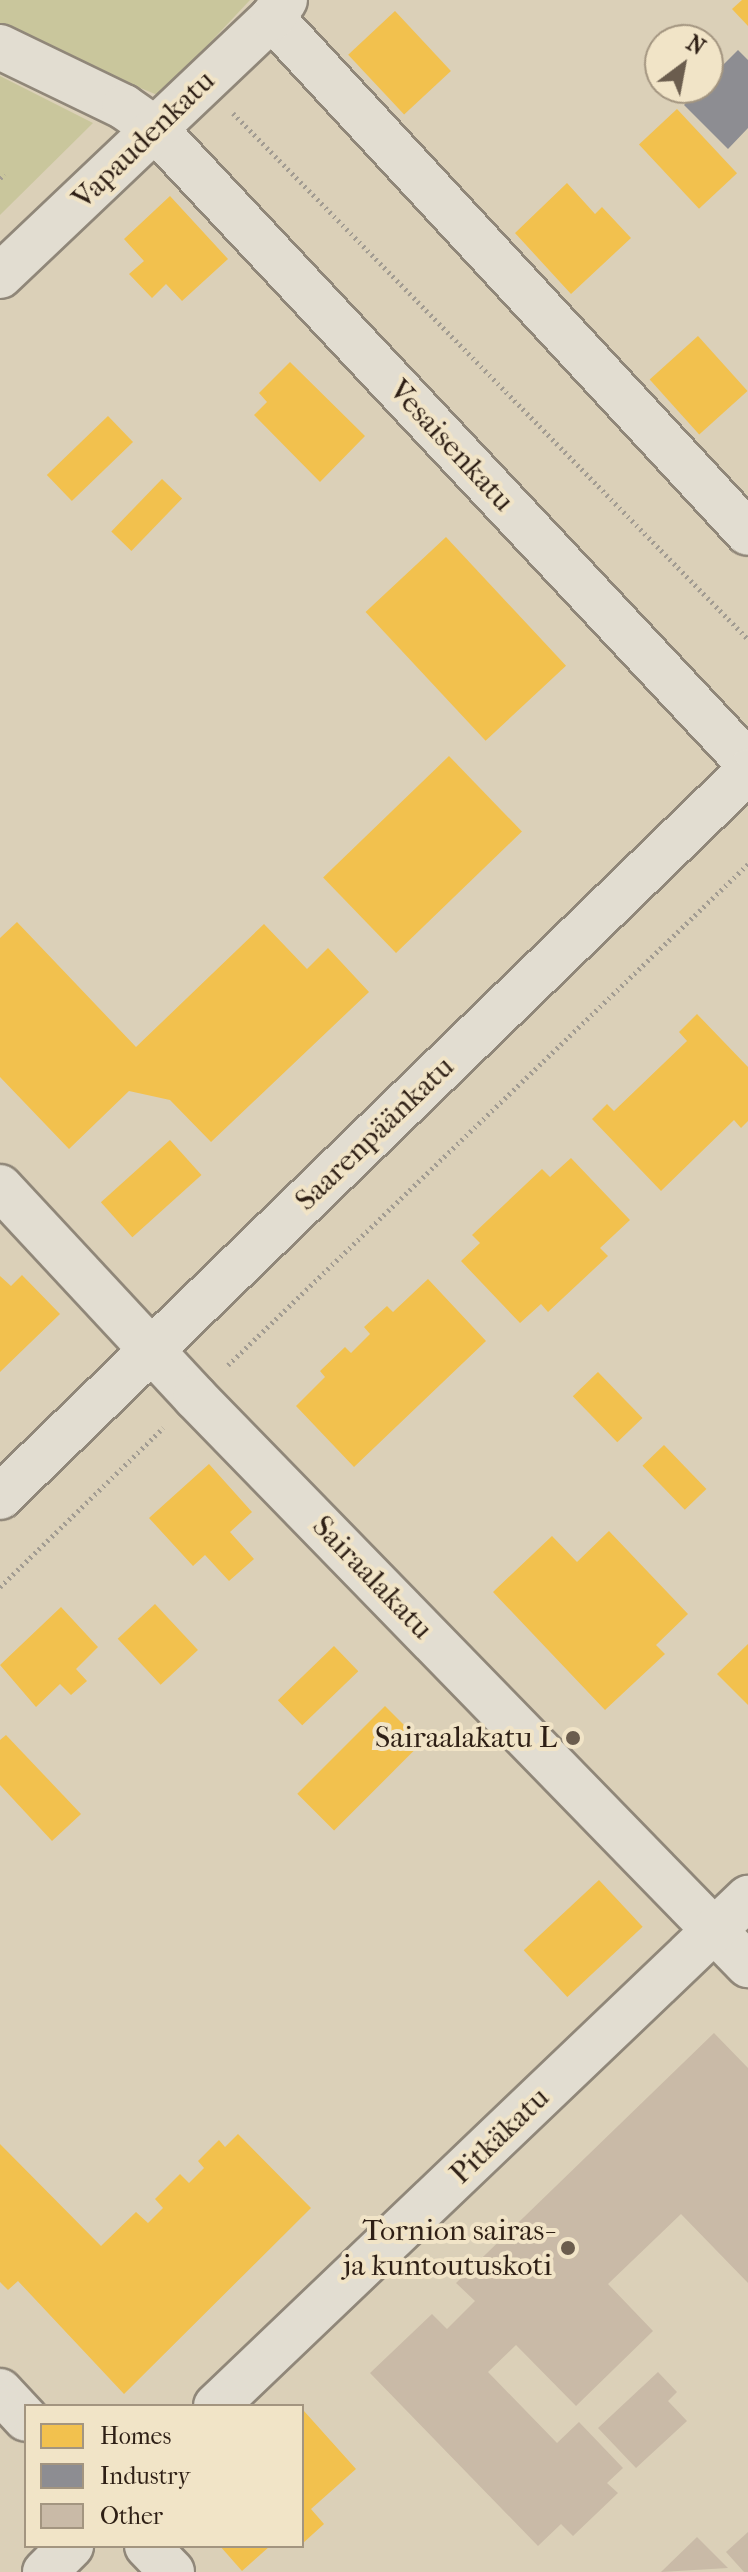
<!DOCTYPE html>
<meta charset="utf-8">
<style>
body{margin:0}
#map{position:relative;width:748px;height:2572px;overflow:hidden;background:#dbd0b8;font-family:"IM FELL French Canon",serif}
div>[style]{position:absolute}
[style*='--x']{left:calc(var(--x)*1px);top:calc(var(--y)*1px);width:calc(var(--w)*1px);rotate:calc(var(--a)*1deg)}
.green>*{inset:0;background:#c9c69c}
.homes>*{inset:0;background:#f2c14e;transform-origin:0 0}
.industry>*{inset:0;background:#8d8d92}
.building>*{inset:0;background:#c9baa7}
.path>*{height:5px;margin-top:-2.5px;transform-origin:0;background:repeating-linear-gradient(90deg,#a29c92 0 2px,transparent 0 6px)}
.roads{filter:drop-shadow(2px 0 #908779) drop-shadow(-2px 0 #908779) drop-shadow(0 2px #908779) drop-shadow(0 -2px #908779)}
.minor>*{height:44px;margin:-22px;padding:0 22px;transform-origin:22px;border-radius:22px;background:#e2ddd1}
.tertiary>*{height:44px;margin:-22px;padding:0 22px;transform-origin:22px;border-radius:22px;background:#e2ddd1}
.dots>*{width:22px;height:22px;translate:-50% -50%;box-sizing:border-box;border:4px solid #f1e4c7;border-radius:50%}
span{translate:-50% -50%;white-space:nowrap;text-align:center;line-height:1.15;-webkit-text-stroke:8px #f1e4c7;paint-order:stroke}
.street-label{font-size:30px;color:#2e1f15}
.poi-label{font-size:30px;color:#2e1f15}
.right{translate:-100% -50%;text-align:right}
.legend{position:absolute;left:24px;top:2404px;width:280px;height:144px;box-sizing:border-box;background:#f1e4c7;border:2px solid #a39580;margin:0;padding:10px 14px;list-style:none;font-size:24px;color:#2e1f15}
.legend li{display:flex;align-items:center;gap:16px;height:40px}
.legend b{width:40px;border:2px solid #a39580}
.north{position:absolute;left:644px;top:24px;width:80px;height:80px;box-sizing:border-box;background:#f1e4c7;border:2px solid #a39580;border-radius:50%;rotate:32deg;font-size:22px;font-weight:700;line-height:32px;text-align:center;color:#2e1f15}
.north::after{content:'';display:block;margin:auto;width:28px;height:36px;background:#6b5d4e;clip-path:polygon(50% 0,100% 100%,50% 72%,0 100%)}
</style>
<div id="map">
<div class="green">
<div style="clip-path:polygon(0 0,250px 0,160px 96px,0 31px)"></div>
<div style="clip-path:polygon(0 76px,93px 123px,0 215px)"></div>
</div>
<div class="homes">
<div style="clip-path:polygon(742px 0,748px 0,748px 26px,732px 9px)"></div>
<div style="left:395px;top:11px;width:82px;height:64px;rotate:47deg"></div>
<div style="left:677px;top:109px;width:88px;height:52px;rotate:47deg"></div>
<div style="clip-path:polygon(567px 183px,595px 214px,602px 207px,631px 238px,571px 294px,515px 233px)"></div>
<div style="clip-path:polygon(170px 196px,228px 259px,182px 301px,166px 284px,152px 298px,129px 274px,144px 261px,124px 239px)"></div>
<div style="left:698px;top:336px;width:74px;height:65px;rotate:48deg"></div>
<div style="clip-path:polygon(290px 362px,365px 436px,320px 482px,254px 415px,267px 402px,259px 393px)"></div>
<div style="left:108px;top:416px;width:36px;height:85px;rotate:46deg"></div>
<div style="left:162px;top:479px;width:28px;height:73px;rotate:44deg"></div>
<div style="left:446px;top:537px;width:176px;height:110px;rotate:47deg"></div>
<div style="left:449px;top:756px;width:105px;height:175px;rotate:46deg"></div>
<div style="clip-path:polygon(17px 922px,136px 1047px,264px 924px,307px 969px,328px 948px,369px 992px,211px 1142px,170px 1100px,129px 1091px,69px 1149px,0 1077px,0 938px)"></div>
<div style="clip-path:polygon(697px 1014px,748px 1067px,748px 1121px,741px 1128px,734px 1120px,661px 1191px,592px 1119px,607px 1104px,614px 1111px,687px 1041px,679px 1032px)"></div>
<div style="left:170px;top:1140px;width:47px;height:93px;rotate:48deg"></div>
<div style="clip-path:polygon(571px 1158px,630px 1220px,600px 1248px,608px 1256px,548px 1312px,541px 1304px,520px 1323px,461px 1261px,480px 1243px,472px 1235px,542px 1169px,550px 1177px)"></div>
<div style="clip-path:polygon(22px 1275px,60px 1314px,0 1372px,0 1276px,11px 1286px)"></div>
<div style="clip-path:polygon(428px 1279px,486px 1341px,354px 1467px,296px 1406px,325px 1377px,320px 1371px,345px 1347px,351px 1353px,370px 1334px,364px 1327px,387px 1306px,393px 1312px)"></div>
<div style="left:598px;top:1372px;width:64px;height:35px;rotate:46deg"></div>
<div style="left:664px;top:1445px;width:61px;height:30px;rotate:46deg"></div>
<div style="clip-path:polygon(209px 1464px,252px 1512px,230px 1532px,254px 1559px,229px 1581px,205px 1555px,193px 1566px,149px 1518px)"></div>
<div style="clip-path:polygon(609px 1531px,688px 1614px,656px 1645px,665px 1654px,605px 1710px,493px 1592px,552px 1536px,577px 1562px)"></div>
<div style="left:155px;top:1604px;width:63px;height:51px;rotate:47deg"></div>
<div style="clip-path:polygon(61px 1607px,98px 1647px,76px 1669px,87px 1681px,71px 1695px,60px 1684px,36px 1707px,0 1665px)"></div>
<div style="clip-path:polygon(748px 1644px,748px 1705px,717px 1674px)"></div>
<div style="left:334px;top:1646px;width:35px;height:78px;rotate:46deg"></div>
<div style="left:385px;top:1706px;width:52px;height:124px;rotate:45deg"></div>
<div style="clip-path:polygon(6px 1735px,81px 1814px,52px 1841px,0 1785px,0 1740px)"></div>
<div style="left:599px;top:1880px;width:64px;height:103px;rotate:47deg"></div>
<div style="clip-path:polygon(238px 2134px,311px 2208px,124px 2394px,18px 2281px,8px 2290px,0 2282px,0 2144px,101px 2246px,136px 2212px,148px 2223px,163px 2208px,155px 2199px,180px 2174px,189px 2183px,204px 2168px,198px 2161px,219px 2140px,225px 2147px)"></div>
<div style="clip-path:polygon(304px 2411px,356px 2469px,311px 2509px,324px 2524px,302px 2544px)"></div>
<div style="clip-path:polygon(220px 2546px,270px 2546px,242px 2571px)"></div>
</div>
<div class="industry">
<div style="clip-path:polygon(738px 50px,748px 60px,748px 128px,728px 149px,684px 105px,700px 88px,708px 88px,708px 80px)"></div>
</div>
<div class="building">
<div style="clip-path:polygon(714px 2033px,748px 2068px,748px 2283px,681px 2214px,608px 2284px,653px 2331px,576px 2406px,516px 2345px,488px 2372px,557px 2443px,579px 2422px,623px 2468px,607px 2483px,618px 2493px,573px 2536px,561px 2524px,538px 2546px,370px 2373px,432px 2314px,447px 2329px,475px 2301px,456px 2283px)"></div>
<div style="clip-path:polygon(658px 2372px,677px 2392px,668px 2401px,687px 2421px,636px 2468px,598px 2428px)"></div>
<div style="clip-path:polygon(748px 2532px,748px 2572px,744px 2572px,726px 2552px)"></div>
<div style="clip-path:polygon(697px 2537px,728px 2568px,661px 2572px)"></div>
</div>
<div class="path">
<div style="--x:233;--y:113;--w:736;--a:45.61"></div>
<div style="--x:0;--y:178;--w:6;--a:-39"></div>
<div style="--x:228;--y:1365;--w:722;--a:-43.93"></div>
<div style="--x:0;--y:1587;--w:228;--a:-44.3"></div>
</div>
<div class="roads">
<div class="minor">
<div style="--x:272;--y:18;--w:701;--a:47.25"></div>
<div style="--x:0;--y:47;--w:138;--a:25.8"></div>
<div style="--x:124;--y:107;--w:38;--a:35"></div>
<div style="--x:155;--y:129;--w:868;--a:46.91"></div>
<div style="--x:0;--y:276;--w:375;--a:-43.5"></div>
<div style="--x:272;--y:18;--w:22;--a:-54"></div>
<div style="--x:0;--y:1187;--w:287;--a:47.1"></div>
<div style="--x:195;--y:1397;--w:793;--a:45.77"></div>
<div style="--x:0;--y:2391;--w:38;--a:47"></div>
<div style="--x:216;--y:2406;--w:736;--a:-43.68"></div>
<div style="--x:147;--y:2546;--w:36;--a:46"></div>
<div style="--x:45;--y:2572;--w:37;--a:-45"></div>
</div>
<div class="tertiary">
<div style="--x:0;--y:1497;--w:1042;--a:-44.14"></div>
</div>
</div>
<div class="dots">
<div style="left:573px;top:1738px;background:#6b5d4e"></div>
<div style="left:568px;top:2248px;background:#6b5d4e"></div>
</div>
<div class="street-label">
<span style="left:144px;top:140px;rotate:-44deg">Vapaudenkatu</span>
<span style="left:451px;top:446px;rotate:47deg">Vesaisenkatu</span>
<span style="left:375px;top:1134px;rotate:-44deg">Saarenpäänkatu</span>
<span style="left:372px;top:1578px;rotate:46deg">Sairaalakatu</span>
<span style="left:500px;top:2136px;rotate:-44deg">Pitkäkatu</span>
</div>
<div class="poi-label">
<span class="right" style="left:557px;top:1738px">Sairaalakatu L</span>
<span class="right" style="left:552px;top:2248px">Tornion sairas-<br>ja kuntoutuskoti</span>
</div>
<ul class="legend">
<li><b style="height:22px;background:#f2c14e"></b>Homes</li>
<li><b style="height:22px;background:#8d8d92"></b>Industry</li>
<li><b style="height:22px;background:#c9baa7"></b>Other</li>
</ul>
<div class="north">N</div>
</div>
